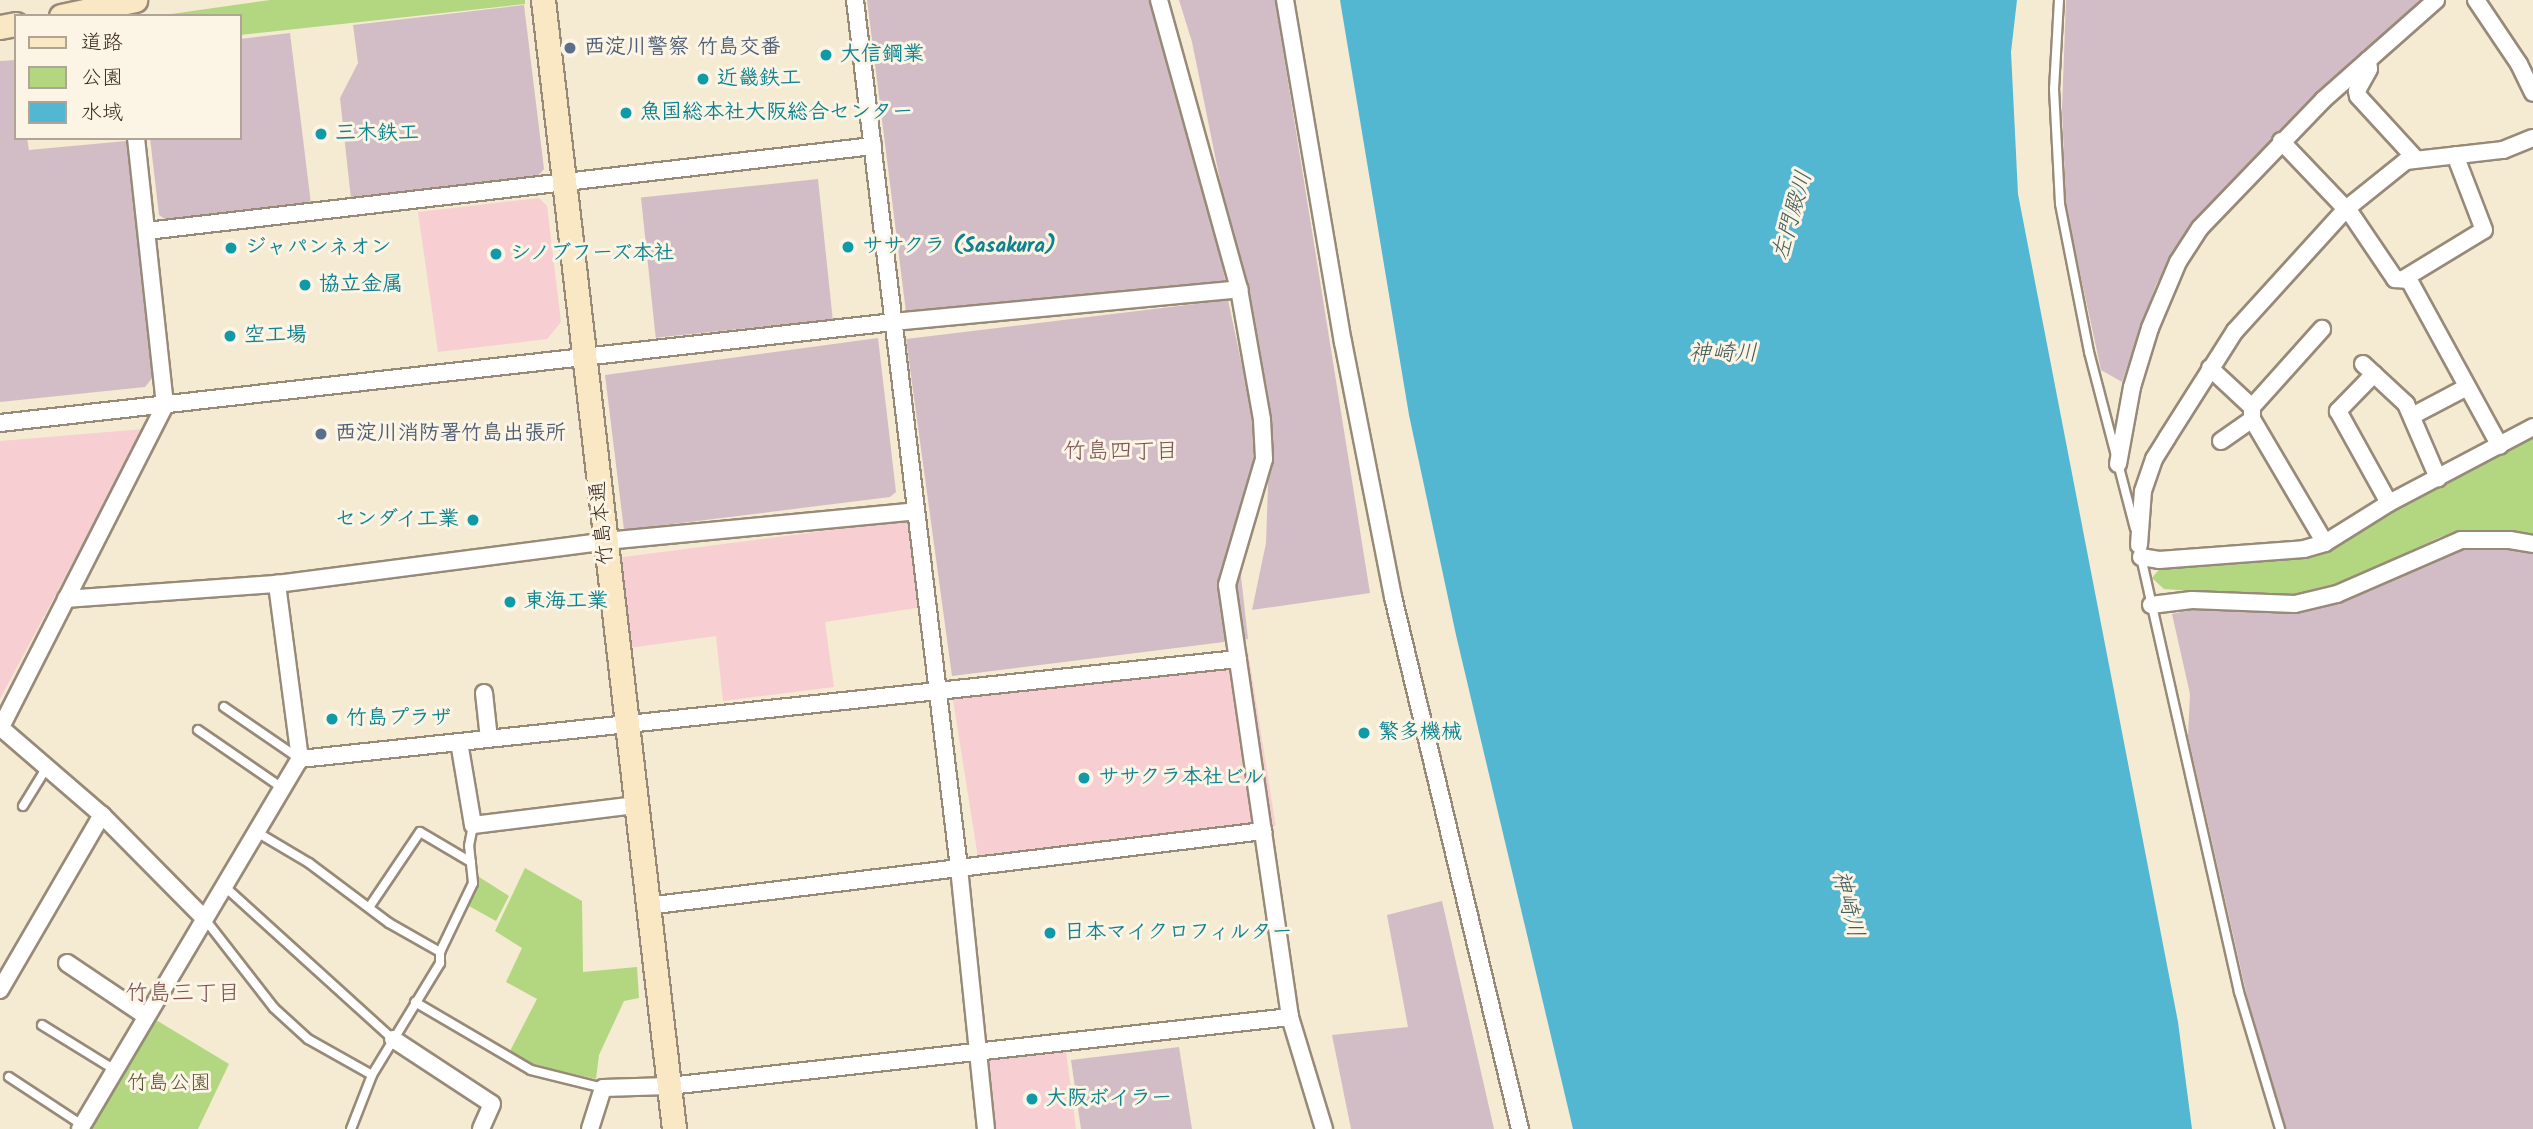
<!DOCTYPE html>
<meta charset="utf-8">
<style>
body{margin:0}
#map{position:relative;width:2533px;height:1129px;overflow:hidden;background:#f5ead2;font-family:Kalam,"Klee One",sans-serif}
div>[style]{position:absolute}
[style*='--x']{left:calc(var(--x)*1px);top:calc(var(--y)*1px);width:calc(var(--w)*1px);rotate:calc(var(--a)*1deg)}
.built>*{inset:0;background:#f7cfd2;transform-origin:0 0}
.industrial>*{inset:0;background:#d2bdc6;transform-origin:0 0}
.green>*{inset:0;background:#b3d780}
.water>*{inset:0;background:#53b7d1}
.roads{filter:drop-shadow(2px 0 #988a78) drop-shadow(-2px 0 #988a78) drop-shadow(0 2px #988a78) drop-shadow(0 -2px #988a78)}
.lane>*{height:8px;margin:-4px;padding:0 4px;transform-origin:4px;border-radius:4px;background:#fff}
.street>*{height:16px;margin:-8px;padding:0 8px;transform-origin:8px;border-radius:8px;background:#fff}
.secondary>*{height:23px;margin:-11.5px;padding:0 11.5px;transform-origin:11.5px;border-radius:11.5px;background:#fae7c3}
.dots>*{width:19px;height:19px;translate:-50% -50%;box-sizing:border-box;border:4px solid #fcf5e5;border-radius:50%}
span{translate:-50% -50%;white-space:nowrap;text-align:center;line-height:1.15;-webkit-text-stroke:6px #fcf5e5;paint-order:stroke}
.service-label{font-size:21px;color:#4e5e75;font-weight:700}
.left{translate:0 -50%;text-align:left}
.culture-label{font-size:21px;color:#0d838f;font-weight:700}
.right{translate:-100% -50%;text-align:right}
.street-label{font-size:21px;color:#3b2a1e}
.park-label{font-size:21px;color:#595536}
.water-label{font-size:23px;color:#435b5d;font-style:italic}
.neighbourhood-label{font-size:23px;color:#7a5254}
.legend{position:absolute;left:14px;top:14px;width:228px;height:126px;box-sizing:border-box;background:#fcf5e5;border:2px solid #afa495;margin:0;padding:9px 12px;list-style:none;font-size:21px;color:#3b2a1e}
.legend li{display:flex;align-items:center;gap:14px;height:35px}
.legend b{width:35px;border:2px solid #afa495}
</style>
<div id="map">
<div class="built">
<div style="clip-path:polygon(539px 198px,547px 206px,561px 322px,547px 339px,438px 352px,418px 212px)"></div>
<div style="clip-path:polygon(144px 429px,0 699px,0 441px)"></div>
<div style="clip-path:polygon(907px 520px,923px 607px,825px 622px,834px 687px,723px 701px,716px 636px,629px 648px,616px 558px)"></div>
<div style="left:1248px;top:651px;width:177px;height:299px;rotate:81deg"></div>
<div style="clip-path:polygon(1066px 1051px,1076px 1129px,992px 1129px,984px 1058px)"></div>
</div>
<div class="industrial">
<div style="clip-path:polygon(867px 0,1159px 0,1187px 102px,1226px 284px,907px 320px)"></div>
<div style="clip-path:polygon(1179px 0,1275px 0,1370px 593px,1252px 610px,1266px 543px,1270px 427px,1192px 42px)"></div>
<div style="clip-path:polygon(2066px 0,2426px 0,2352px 63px,2269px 143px,2207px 208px,2171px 258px,2156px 285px,2122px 382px,2101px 370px,2066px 208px,2062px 108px)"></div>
<div style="clip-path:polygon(524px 5px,544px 169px,537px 177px,456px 189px,351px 199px,340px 98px,358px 63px,353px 25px)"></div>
<div style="clip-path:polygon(290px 33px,311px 204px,166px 220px,159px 215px,150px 138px,240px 138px,240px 39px)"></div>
<div style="clip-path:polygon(16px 60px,16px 138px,27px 138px,29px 150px,126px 141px,154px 376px,145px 387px,0 402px,0 61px)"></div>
<div style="left:818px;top:179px;width:141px;height:178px;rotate:84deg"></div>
<div style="clip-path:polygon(1228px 300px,1256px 431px,1241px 576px,1248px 639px,952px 676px,906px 339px)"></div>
<div style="clip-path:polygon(878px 338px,896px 492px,890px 497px,624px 530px,605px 375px)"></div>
<div style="clip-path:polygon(2502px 548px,2533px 554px,2533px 1129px,2286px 1129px,2254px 1027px,2188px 736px,2190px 694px,2172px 614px,2201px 608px,2282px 613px,2338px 603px,2460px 549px)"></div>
<div style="clip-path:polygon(1442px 901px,1494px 1129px,1351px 1129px,1332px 1035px,1408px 1027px,1387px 915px)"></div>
<div style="clip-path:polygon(1179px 1047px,1192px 1129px,1081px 1129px,1071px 1060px)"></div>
</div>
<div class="green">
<div style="clip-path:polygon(270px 0,525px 0,525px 4px,240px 35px,240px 16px,157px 16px)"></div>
<div style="clip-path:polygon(2533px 436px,2533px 535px,2489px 530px,2461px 531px,2440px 537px,2340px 584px,2300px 595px,2263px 596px,2164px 589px,2152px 578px,2161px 567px,2282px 557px,2388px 510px)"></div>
<div style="clip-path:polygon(525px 868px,582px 901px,583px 972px,637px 967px,639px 998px,624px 1001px,599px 1055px,596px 1079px,532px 1065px,509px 1053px,537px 999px,506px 982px,522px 948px,495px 931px)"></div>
<div style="clip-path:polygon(476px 875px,509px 896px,496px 921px,467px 905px,477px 884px)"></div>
<div style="clip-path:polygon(156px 1020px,229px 1064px,198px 1129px,90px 1129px)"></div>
</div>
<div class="water">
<div style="clip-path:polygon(1340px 0,2017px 0,2011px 52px,2018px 194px,2178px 1022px,2192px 1129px,1573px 1129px,1456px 635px,1409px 415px)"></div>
</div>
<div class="roads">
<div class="lane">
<div style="--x:2059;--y:0;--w:89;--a:93.2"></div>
<div style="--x:2054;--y:89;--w:115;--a:87"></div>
<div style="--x:2060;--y:204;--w:151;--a:78.9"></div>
<div style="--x:2089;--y:352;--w:182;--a:75.4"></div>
<div style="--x:2141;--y:557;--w:446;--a:77.3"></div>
<div style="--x:2239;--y:992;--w:143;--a:73.3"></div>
<div style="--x:224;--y:707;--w:92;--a:34.4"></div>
<div style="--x:198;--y:730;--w:101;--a:34.5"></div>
<div style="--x:23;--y:806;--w:46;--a:-58.4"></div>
<div style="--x:255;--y:831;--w:63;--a:30.7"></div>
<div style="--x:309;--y:863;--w:100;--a:36.9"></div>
<div style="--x:389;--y:923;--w:59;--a:29.6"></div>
<div style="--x:224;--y:886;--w:228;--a:42.2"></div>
<div style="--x:370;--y:906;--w:89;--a:-56"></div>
<div style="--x:420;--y:832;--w:59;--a:30.5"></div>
<div style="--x:204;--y:918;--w:114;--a:52.1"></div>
<div style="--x:274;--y:1008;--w:46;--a:42.4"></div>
<div style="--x:308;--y:1039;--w:73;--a:29.4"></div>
<div style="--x:415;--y:1002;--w:134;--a:30.4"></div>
<div style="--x:531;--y:1070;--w:74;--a:14"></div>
<div style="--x:42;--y:1025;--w:86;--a:31.7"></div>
<div style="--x:9;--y:1077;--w:87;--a:33.3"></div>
<div style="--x:351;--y:1129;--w:58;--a:-68.7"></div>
<div style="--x:372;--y:1075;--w:131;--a:-58.7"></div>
<div style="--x:440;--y:963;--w:11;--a:-90"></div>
<div style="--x:440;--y:952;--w:76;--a:-64.4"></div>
<div style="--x:473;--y:883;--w:37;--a:-96"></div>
<div style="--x:469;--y:846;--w:21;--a:-79"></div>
</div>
<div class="street">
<div style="--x:855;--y:0;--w:874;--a:83.17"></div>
<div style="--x:959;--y:868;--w:262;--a:84.1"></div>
<div style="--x:1159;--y:0;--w:300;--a:74.5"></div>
<div style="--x:1239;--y:289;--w:133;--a:80"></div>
<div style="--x:1262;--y:420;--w:39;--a:87"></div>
<div style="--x:1264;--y:459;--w:131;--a:106.4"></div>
<div style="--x:1227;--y:585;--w:437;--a:81.7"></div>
<div style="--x:1290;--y:1017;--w:117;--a:73.1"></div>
<div style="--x:1285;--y:0;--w:347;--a:80.4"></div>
<div style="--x:1343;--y:342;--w:260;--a:78.9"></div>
<div style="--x:1393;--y:597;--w:547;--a:76.57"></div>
<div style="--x:2476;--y:0;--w:77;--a:56.1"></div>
<div style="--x:2519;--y:64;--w:32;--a:64"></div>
<div style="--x:2368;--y:60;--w:9;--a:84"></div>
<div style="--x:2369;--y:69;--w:25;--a:119"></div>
<div style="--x:2357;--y:91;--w:5;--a:79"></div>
<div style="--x:2358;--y:96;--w:84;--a:47.4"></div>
<div style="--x:2281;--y:141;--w:94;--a:46.3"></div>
<div style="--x:2347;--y:208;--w:86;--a:55.9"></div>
<div style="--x:2395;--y:279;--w:14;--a:4"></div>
<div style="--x:2409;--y:280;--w:189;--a:61.3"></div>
<div style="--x:147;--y:231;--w:731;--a:-6.68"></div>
<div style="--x:2405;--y:278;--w:92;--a:-31.3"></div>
<div style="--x:2484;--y:230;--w:80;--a:-111.1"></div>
<div style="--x:2363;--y:364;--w:59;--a:42.9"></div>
<div style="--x:2406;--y:404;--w:81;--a:66.6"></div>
<div style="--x:2210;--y:368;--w:57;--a:42.9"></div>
<div style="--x:2252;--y:407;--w:12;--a:90"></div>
<div style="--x:2252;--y:419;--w:144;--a:59.5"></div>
<div style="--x:2374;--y:374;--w:52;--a:134.2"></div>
<div style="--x:2338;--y:411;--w:105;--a:61"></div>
<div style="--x:2252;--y:407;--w:105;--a:-48.1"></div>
<div style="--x:2412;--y:416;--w:62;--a:-27.8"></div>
<div style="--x:0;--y:423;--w:899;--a:-6.45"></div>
<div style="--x:893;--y:322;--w:348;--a:-5.4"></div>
<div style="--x:2221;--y:441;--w:38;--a:-35"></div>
<div style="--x:2118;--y:464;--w:78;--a:-79.7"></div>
<div style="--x:2132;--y:387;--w:62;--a:-73"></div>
<div style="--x:2150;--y:328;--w:72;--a:-67"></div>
<div style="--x:2178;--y:262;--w:40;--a:-57.1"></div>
<div style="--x:2200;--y:228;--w:178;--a:-46.1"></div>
<div style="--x:2323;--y:100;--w:151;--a:-41.5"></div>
<div style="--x:2139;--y:545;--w:54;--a:-85.8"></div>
<div style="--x:2143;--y:491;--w:34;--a:-71"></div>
<div style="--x:2154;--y:459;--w:25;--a:-58"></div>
<div style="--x:2167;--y:438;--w:127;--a:-57.6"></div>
<div style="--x:2235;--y:331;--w:165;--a:-47.7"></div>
<div style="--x:2346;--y:209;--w:77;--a:-38.7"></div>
<div style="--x:2406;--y:161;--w:98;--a:-6.5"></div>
<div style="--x:2503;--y:150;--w:32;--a:-22"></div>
<div style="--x:2141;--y:557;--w:18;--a:9"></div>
<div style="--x:2159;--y:560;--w:145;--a:-4.3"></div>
<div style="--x:2304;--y:549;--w:22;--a:-16"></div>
<div style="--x:2325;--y:543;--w:75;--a:-32"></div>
<div style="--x:2389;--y:503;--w:163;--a:-27.8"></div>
<div style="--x:66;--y:599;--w:212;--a:-4.1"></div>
<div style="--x:277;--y:584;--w:332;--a:-7.4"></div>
<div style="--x:606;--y:541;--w:311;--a:-5.5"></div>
<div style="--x:2151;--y:605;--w:41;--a:-7"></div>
<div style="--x:2192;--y:600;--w:103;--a:2.2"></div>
<div style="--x:2295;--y:604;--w:43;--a:-13.4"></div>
<div style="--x:2337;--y:594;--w:135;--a:-23.5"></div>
<div style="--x:2461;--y:540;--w:49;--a:0"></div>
<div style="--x:2510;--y:540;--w:23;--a:10"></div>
<div style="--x:484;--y:693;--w:46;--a:83.8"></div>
<div style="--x:0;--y:727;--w:135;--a:40.8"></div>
<div style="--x:102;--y:815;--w:145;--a:45.3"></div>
<div style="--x:0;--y:729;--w:364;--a:-63"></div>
<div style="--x:165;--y:405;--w:269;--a:-96.2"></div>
<div style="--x:459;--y:742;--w:84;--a:80.4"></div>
<div style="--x:473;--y:825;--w:163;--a:-7"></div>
<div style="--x:300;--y:759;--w:943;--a:-6.09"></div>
<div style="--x:647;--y:906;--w:621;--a:-6.94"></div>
<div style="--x:67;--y:963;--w:95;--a:33.9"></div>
<div style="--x:0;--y:990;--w:203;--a:-59.8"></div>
<div style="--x:393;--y:1039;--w:118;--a:33.3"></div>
<div style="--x:492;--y:1104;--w:27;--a:114"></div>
<div style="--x:80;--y:1129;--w:430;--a:-59.3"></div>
<div style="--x:300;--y:759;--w:177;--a:-97.5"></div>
<div style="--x:590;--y:1129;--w:43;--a:-72.4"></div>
<div style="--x:603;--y:1088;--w:66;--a:-1.7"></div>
<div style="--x:669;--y:1086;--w:625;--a:-6.34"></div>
</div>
<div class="secondary">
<div style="--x:543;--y:0;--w:1137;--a:83.38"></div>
<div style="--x:61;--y:16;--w:76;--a:-12.2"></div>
<div style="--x:0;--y:27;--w:16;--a:-11"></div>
</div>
</div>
<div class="dots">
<div style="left:570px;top:48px;background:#5c6f8a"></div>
<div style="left:826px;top:55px;background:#0f9aa8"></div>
<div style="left:703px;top:79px;background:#0f9aa8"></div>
<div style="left:626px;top:113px;background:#0f9aa8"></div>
<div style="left:321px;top:134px;background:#0f9aa8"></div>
<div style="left:848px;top:247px;background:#0f9aa8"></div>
<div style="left:231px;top:248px;background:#0f9aa8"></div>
<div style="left:496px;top:254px;background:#0f9aa8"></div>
<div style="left:305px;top:285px;background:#0f9aa8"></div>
<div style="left:230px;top:336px;background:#0f9aa8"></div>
<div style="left:321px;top:434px;background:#5c6f8a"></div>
<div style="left:473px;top:520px;background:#0f9aa8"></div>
<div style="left:510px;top:602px;background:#0f9aa8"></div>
<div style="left:332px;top:719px;background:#0f9aa8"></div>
<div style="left:1364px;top:733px;background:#0f9aa8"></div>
<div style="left:1084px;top:778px;background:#0f9aa8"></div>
<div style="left:1050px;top:933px;background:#0f9aa8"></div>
<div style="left:1032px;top:1099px;background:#0f9aa8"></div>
</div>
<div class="service-label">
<span class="left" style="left:584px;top:48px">西淀川警察 竹島交番</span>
<span class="left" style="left:335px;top:434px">西淀川消防署竹島出張所</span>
</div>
<div class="culture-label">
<span class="left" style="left:840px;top:55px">大信鋼業</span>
<span class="left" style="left:717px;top:79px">近畿鉄工</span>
<span class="left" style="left:640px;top:113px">魚国総本社大阪総合センター</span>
<span class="left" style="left:335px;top:134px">三木鉄工</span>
<span class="left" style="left:862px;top:247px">ササクラ (Sasakura)</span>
<span class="left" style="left:245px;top:248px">ジャパンネオン</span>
<span class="left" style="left:510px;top:254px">シノブフーズ本社</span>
<span class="left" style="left:319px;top:285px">協立金属</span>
<span class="left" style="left:244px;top:336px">空工場</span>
<span class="right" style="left:459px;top:520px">センダイ工業</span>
<span class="left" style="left:524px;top:602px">東海工業</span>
<span class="left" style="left:346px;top:719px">竹島プラザ</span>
<span class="left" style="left:1378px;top:733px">繁多機械</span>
<span class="left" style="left:1098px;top:778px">ササクラ本社ビル</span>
<span class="left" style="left:1064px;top:933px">日本マイクロフィルター</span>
<span class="left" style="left:1046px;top:1099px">大阪ボイラー</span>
</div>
<div class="street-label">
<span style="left:603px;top:523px;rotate:-96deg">竹島本通</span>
</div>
<div class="park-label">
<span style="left:169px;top:1084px">竹島公園</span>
</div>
<div class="water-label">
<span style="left:1793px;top:216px;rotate:-74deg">左門殿川</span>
<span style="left:1723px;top:354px">神崎川</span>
<span style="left:1847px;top:904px;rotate:76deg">神崎川</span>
</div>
<div class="neighbourhood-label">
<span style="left:1121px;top:452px">竹島四丁目</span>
<span style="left:183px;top:994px">竹島三丁目</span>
</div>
<ul class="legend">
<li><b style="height:9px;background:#fae7c3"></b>道路</li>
<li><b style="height:19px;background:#b3d780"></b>公園</li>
<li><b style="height:19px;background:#53b7d1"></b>水域</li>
</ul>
</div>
